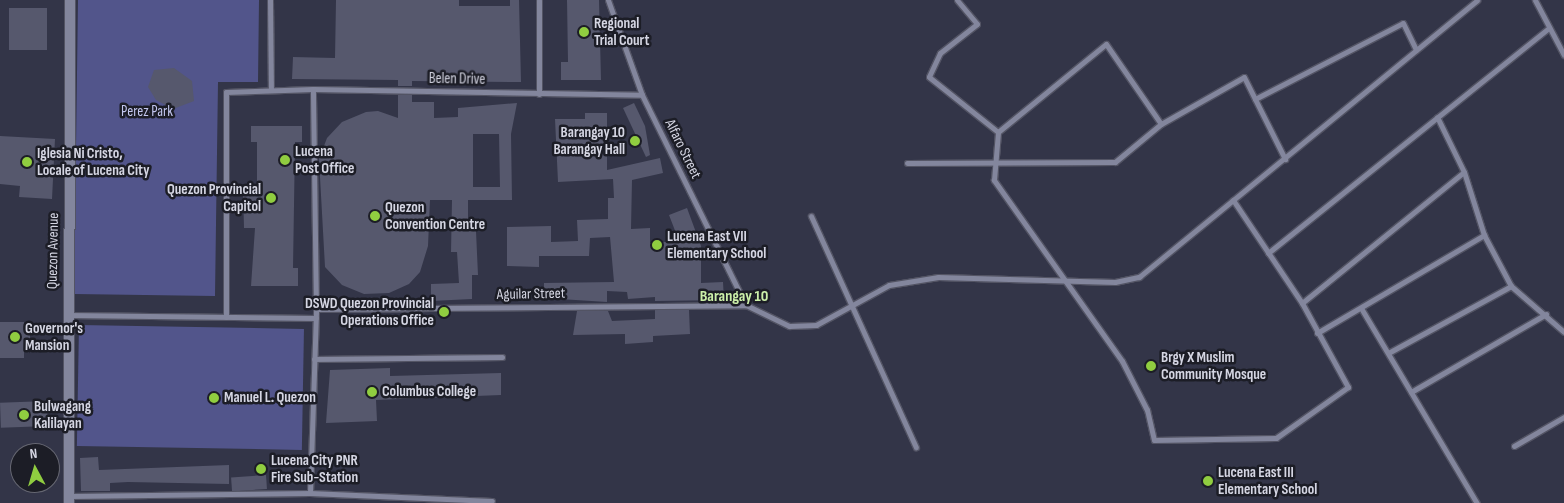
<!DOCTYPE html>
<style>
body{margin:0}
#map{position:relative;width:1564px;height:503px;overflow:hidden;background:#333548;font-family:"Sofia Sans Condensed",sans-serif}
div>[style]{position:absolute}
[style*='--x']{left:calc(var(--x)*1px);top:calc(var(--y)*1px);width:calc(var(--w)*1px);rotate:calc(var(--a)*1deg)}
.green>*{inset:0;background:#52558b;transform-origin:0 0}
.building>*{inset:0;background:#56586d;transform-origin:0 0}
.roads{filter:drop-shadow(1px 0 #535464) drop-shadow(-1px 0 #535464) drop-shadow(0 1px #535464) drop-shadow(0 -1px #535464)}
.street>*{height:5px;margin:-2.5px;padding:0 2.5px;transform-origin:2.5px;border-radius:2.5px;background:#83869d}
.secondary>*{height:10px;margin:-5px;padding:0 5px;transform-origin:5px;border-radius:5px;background:#83869d}
.dots>*{width:14px;height:14px;translate:-50% -50%;box-sizing:border-box;border:2px solid #1c1d26;border-radius:50%}
span{translate:-50% -50%;white-space:nowrap;text-align:center;line-height:1.15;-webkit-text-stroke:5px #1c1d26;paint-order:stroke}
.poi-label{font-size:15px;color:#d5d6e3;font-weight:700}
.left{translate:0 -50%;text-align:left}
.right{translate:-100% -50%;text-align:right}
.street-label{font-size:15px;color:#d5d6e3}
.park-label{font-size:15px;color:#c3c7ef}
.neighbourhood-label{font-size:16px;color:#ccf0a9;font-weight:700}
.north{position:absolute;left:10px;top:443px;width:50px;height:50px;box-sizing:border-box;background:#1c1d26;border:1px solid #666772;border-radius:50%;rotate:354deg;font-size:14px;font-weight:700;line-height:20px;text-align:center;color:#d5d6e3}
.north::after{content:'';display:block;margin:auto;width:18px;height:22px;background:#90cd40;clip-path:polygon(50% 0,100% 100%,50% 72%,0 100%)}
</style>
<div id="map">
<div class="green">
<div style="clip-path:polygon(78px 0,259px 0,258px 82px,218px 82px,215px 296px,74px 294px)"></div>
<div style="left:79px;top:325px;width:225px;height:121px;rotate:1deg"></div>
</div>
<div class="building">
<div style="clip-path:polygon(336px 0,459px 0,459px 6px,510px 6px,510px 0,519px 0,521px 82px,412px 81px,412px 86px,398px 86px,398px 80px,292px 79px,293px 57px,335px 58px)"></div>
<div style="clip-path:polygon(567px 0,599px 0,601px 80px,561px 80px,561px 62px,568px 62px)"></div>
<div style="left:9px;top:8px;width:38px;height:42px"></div>
<div style="clip-path:polygon(174px 68px,192px 81px,194px 101px,173px 109px,156px 100px,148px 87px,154px 70px)"></div>
<div style="clip-path:polygon(evenodd,398px 95px,412px 95px,412px 102px,434px 102px,434px 118px,458px 117px,458px 108px,517px 103px,511px 134px,512px 200px,468px 200px,468px 231px,476px 231px,478px 275px,472px 275px,472px 299px,431px 301px,431px 284px,459px 283px,457px 252px,451px 252px,452px 200px,430px 200px,428px 246px,420px 272px,409px 284px,389px 293px,364px 294px,342px 285px,325px 267px,319px 159px,327px 138px,342px 122px,366px 112px,378px 111px,398px 118px,398px 95px,473px 134px,499px 134px,500px 187px,473px 187px,473px 134px)"></div>
<div style="clip-path:polygon(634px 103px,645px 126px,650px 155px,646px 157px,623px 108px)"></div>
<div style="clip-path:polygon(585px 113px,607px 113px,607px 170px,660px 158px,663px 173px,632px 180px,631px 229px,650px 228px,650px 243px,679px 241px,669px 215px,687px 208px,701px 246px,701px 283px,723px 282px,724px 300px,655px 301px,655px 297px,628px 299px,627px 292px,607px 291px,607px 302px,544px 298px,544px 283px,614px 282px,610px 237px,590px 238px,589px 256px,539px 256px,539px 267px,507px 266px,507px 227px,551px 226px,551px 242px,578px 241px,577px 220px,608px 219px,608px 198px,614px 198px,613px 179px,558px 182px,555px 119px,585px 119px)"></div>
<div style="clip-path:polygon(251px 126px,302px 126px,302px 142px,295px 142px,293px 268px,298px 268px,298px 286px,251px 286px,255px 228px,244px 228px,243px 190px,257px 189px,257px 142px,251px 142px)"></div>
<div style="clip-path:polygon(0 136px,55px 139px,52px 199px,19px 197px,20px 186px,0 184px)"></div>
<div style="clip-path:polygon(655px 310px,689px 310px,690px 334px,653px 336px,653px 342px,625px 344px,625px 334px,573px 335px,577px 311px,608px 311px,612px 321px,655px 319px)"></div>
<div style="clip-path:polygon(0 322px,24px 322px,24px 332px,30px 332px,30px 349px,24px 349px,24px 358px,0 358px)"></div>
<div style="clip-path:polygon(390px 368px,390px 376px,501px 373px,501px 395px,376px 400px,377px 421px,326px 423px,330px 370px)"></div>
<div style="left:47px;top:401px;width:25px;height:47px;rotate:88deg"></div>
<div style="clip-path:polygon(98px 457px,99px 470px,229px 465px,229px 484px,128px 482px,110px 483px,110px 491px,81px 491px,80px 458px)"></div>
<div style="left:266px;top:475px;width:14px;height:35px;rotate:86deg"></div>
</div>
<div class="roads">
<div class="street">
<div style="--x:270;--y:0;--w:89;--a:89.4"></div>
<div style="--x:608;--y:0;--w:101;--a:70.3"></div>
<div style="--x:642;--y:95;--w:234;--a:63.7"></div>
<div style="--x:957;--y:0;--w:31;--a:50"></div>
<div style="--x:977;--y:24;--w:47;--a:141.9"></div>
<div style="--x:940;--y:53;--w:26;--a:115"></div>
<div style="--x:929;--y:77;--w:88;--a:38.6"></div>
<div style="--x:1535;--y:0;--w:62;--a:62.2"></div>
<div style="--x:539;--y:94;--w:94;--a:-90"></div>
<div style="--x:1255;--y:99;--w:166;--a:-27.2"></div>
<div style="--x:1403;--y:23;--w:30;--a:64"></div>
<div style="--x:907;--y:163;--w:208;--a:-0.3"></div>
<div style="--x:1115;--y:162;--w:60;--a:-39.6"></div>
<div style="--x:1233;--y:200;--w:124;--a:56.2"></div>
<div style="--x:1302;--y:303;--w:96;--a:61.3"></div>
<div style="--x:1348;--y:387;--w:88;--a:144.7"></div>
<div style="--x:1276;--y:438;--w:122;--a:179.1"></div>
<div style="--x:1154;--y:440;--w:31;--a:-103"></div>
<div style="--x:1147;--y:410;--w:55;--a:-117"></div>
<div style="--x:1122;--y:361;--w:222;--a:-125.3"></div>
<div style="--x:994;--y:180;--w:48;--a:-85.2"></div>
<div style="--x:998;--y:132;--w:139;--a:-39.2"></div>
<div style="--x:1106;--y:44;--w:97;--a:55.5"></div>
<div style="--x:1161;--y:124;--w:95;--a:-29.5"></div>
<div style="--x:1244;--y:77;--w:92;--a:63.4"></div>
<div style="--x:811;--y:216;--w:254;--a:65.6"></div>
<div style="--x:1484;--y:235;--w:58;--a:62.1"></div>
<div style="--x:1511;--y:286;--w:70;--a:41"></div>
<div style="--x:1268;--y:253;--w:360;--a:-38.7"></div>
<div style="--x:1302;--y:303;--w:208;--a:-39"></div>
<div style="--x:746;--y:305;--w:48;--a:26"></div>
<div style="--x:789;--y:326;--w:27;--a:-2"></div>
<div style="--x:816;--y:325;--w:83;--a:-28.7"></div>
<div style="--x:889;--y:285;--w:50;--a:-9.3"></div>
<div style="--x:938;--y:277;--w:177;--a:1.6"></div>
<div style="--x:1115;--y:282;--w:25;--a:-12"></div>
<div style="--x:1139;--y:277;--w:437;--a:-39.3"></div>
<div style="--x:1361;--y:308;--w:227;--a:59.3"></div>
<div style="--x:316;--y:309;--w:430;--a:-0.5"></div>
<div style="--x:68;--y:315;--w:248;--a:0.7"></div>
<div style="--x:226;--y:317;--w:225;--a:-90"></div>
<div style="--x:226;--y:92;--w:87;--a:-2"></div>
<div style="--x:313;--y:89;--w:329;--a:1"></div>
<div style="--x:1317;--y:333;--w:194;--a:-30.4"></div>
<div style="--x:1484;--y:235;--w:66;--a:-107.6"></div>
<div style="--x:1464;--y:172;--w:61;--a:-116.1"></div>
<div style="--x:1390;--y:352;--w:138;--a:-28.6"></div>
<div style="--x:314;--y:359;--w:188;--a:-0.6"></div>
<div style="--x:1411;--y:392;--w:156;--a:-30"></div>
<div style="--x:1514;--y:446;--w:58;--a:-30.1"></div>
<div style="--x:310;--y:493;--w:184;--a:-88.1"></div>
<div style="--x:316;--y:309;--w:220;--a:-90.8"></div>
<div style="--x:70;--y:496;--w:240;--a:-0.7"></div>
<div style="--x:310;--y:493;--w:182;--a:2.5"></div>
</div>
<div class="secondary">
<div style="--x:69;--y:503;--w:503;--a:-89.89"></div>
</div>
</div>
<div class="dots">
<div style="left:584px;top:32px;background:#90cd40"></div>
<div style="left:635px;top:141px;background:#90cd40"></div>
<div style="left:285px;top:160px;background:#90cd40"></div>
<div style="left:27px;top:162px;background:#90cd40"></div>
<div style="left:271px;top:198px;background:#90cd40"></div>
<div style="left:375px;top:216px;background:#90cd40"></div>
<div style="left:657px;top:245px;background:#90cd40"></div>
<div style="left:444px;top:312px;background:#90cd40"></div>
<div style="left:15px;top:337px;background:#90cd40"></div>
<div style="left:1151px;top:366px;background:#90cd40"></div>
<div style="left:372px;top:392px;background:#90cd40"></div>
<div style="left:214px;top:398px;background:#90cd40"></div>
<div style="left:24px;top:415px;background:#90cd40"></div>
<div style="left:261px;top:469px;background:#90cd40"></div>
<div style="left:1208px;top:481px;background:#90cd40"></div>
</div>
<div class="poi-label">
<span class="left" style="left:594px;top:32px">Regional<br>Trial Court</span>
<span class="right" style="left:625px;top:141px">Barangay 10<br>Barangay Hall</span>
<span class="left" style="left:295px;top:160px">Lucena<br>Post Office</span>
<span class="left" style="left:37px;top:162px">Iglesia Ni Cristo,<br>Locale of Lucena City</span>
<span class="right" style="left:261px;top:198px">Quezon Provincial<br>Capitol</span>
<span class="left" style="left:385px;top:216px">Quezon<br>Convention Centre</span>
<span class="left" style="left:667px;top:245px">Lucena East VII<br>Elementary School</span>
<span class="right" style="left:434px;top:312px">DSWD Quezon Provincial<br>Operations Office</span>
<span class="left" style="left:25px;top:337px">Governor's<br>Mansion</span>
<span class="left" style="left:1161px;top:366px">Brgy X Muslim<br>Community Mosque</span>
<span class="left" style="left:382px;top:392px">Columbus College</span>
<span class="left" style="left:224px;top:398px">Manuel L. Quezon</span>
<span class="left" style="left:34px;top:415px">Bulwagang<br>Kalilayan</span>
<span class="left" style="left:271px;top:469px">Lucena City PNR<br>Fire Sub-Station</span>
<span class="left" style="left:1218px;top:481px">Lucena East III<br>Elementary School</span>
</div>
<div class="street-label">
<span style="left:457px;top:79px;rotate:1deg">Belen Drive</span>
<span style="left:683px;top:149px;rotate:64deg">Alfaro Street</span>
<span style="left:53px;top:251px;rotate:-89deg">Quezon Avenue</span>
<span style="left:531px;top:294px;rotate:-1deg">Aguilar Street</span>
</div>
<div class="park-label">
<span style="left:147px;top:112px">Perez Park</span>
</div>
<div class="neighbourhood-label">
<span style="left:734px;top:297px">Barangay 10</span>
</div>
<div class="north">N</div>
</div>
